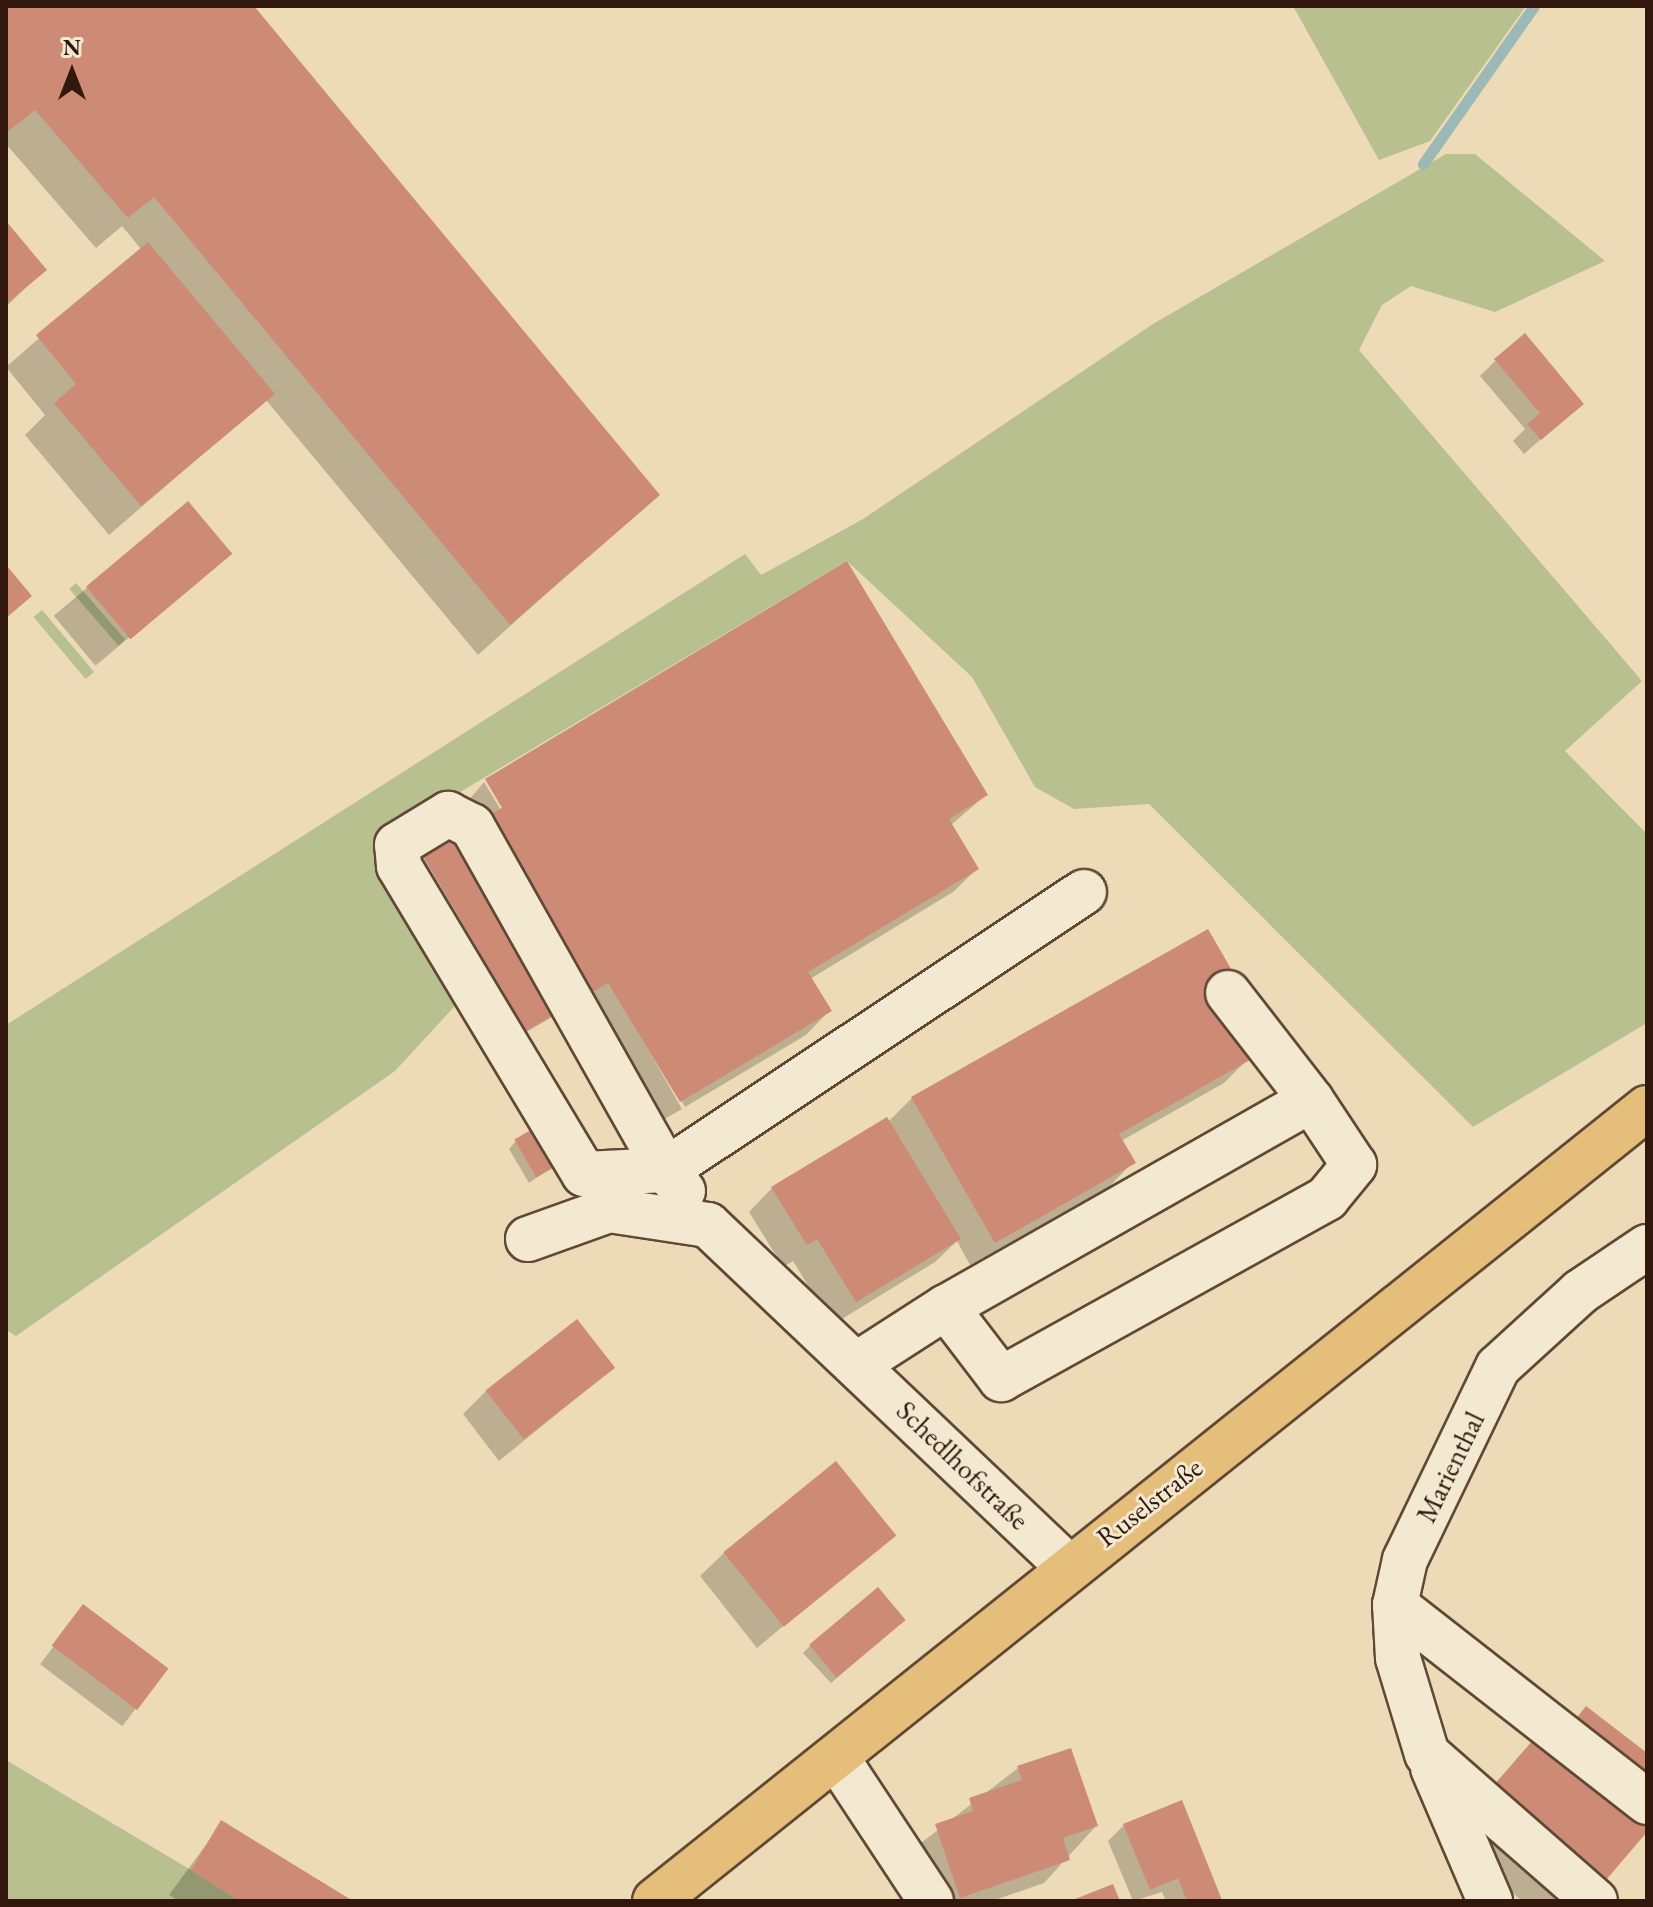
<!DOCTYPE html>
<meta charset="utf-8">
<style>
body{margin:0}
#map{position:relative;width:1653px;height:1907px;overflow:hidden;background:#ecdbb6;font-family:"EB Garamond",serif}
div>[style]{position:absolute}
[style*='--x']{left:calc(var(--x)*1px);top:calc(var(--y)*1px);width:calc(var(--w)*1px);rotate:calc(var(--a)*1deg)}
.green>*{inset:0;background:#b7c08e;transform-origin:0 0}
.shadow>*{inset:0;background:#0003;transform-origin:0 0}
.stream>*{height:11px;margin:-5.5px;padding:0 5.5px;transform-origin:5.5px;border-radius:5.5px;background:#9cb9b7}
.building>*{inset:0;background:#cd8b76;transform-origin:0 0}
.roads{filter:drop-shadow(2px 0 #604836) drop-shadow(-2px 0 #604836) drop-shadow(0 2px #604836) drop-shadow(0 -2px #604836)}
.minor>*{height:44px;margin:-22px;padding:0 22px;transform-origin:22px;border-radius:22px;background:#f3e8d0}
.major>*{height:44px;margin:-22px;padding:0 22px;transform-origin:22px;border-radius:22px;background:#e6be7b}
span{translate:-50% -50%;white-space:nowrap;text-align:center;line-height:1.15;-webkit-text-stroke:6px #f3e8d0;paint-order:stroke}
.street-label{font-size:28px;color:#32170c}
.frame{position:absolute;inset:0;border:8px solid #32170c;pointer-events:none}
.north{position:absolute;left:32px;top:32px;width:80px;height:80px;-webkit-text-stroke:6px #f3e8d0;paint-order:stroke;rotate:0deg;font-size:22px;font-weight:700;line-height:32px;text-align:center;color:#32170c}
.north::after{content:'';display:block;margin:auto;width:28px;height:36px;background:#32170c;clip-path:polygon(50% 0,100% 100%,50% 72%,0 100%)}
</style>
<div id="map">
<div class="green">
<div style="clip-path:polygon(1293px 6px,1526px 6px,1430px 141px,1379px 160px)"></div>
<div style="clip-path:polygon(1446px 154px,1475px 154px,1605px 261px,1495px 312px,1411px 286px,1382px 305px,1359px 350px,1642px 681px,1565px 751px,1647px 834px,1647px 1023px,1473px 1127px,1149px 804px,1074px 809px,1035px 787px,972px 677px,847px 561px,375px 843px,465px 995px,395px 1071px,16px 1336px,6px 1330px,6px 1025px,745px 554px,761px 575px,863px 519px,1153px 324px)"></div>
<div style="left:76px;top:583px;width:75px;height:9px;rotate:49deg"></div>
<div style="left:42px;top:610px;width:81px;height:11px;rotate:50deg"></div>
<div style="clip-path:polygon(6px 1760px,191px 1870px,240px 1901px,6px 1901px)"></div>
</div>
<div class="shadow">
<div style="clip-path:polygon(6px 6px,251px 6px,657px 494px,478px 655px,266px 400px,109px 535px,25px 435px,45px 415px,6px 367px,141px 249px,122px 226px,96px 248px,6px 144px)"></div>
<div style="clip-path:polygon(6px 224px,45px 269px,6px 307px)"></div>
<div style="clip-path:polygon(1496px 360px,1582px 403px,1524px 454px,1513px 441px,1525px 429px,1480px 376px)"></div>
<div style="left:187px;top:504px;width:65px;height:174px;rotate:50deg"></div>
<div style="clip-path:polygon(484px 782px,565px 915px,986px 795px,951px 825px,977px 869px,953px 892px,810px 979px,829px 1011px,806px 1035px,685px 1107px,609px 980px,682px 1109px,656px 1124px,581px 1000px,518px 1037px,416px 863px)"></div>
<div style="clip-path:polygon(1210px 995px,1247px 1060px,1224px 1083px,1121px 1141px,1133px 1162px,1110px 1186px,970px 1265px,957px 1241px,935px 1262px,832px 1325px,793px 1261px,783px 1267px,749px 1212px,772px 1188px,888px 1122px,912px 1098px)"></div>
<div style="clip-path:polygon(516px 1141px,556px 1164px,529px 1183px,509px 1149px)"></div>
<div style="clip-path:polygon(613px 1368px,499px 1461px,463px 1414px,486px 1391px)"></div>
<div style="clip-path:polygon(893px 1535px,757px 1648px,700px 1576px,724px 1553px)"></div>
<div style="left:84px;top:1606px;width:103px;height:73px;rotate:37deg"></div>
<div style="clip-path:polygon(896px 1627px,831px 1683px,803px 1653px,810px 1646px)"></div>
<div style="clip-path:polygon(1546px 1728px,1647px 1829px,1582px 1901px,1522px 1901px,1447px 1836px)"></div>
<div style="clip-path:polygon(1018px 1768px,1096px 1826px,1044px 1883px,992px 1901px,930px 1901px,912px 1850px)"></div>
<div style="clip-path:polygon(222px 1823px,349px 1901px,179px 1901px,169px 1895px)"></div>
<div style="clip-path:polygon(1124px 1825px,1217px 1901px,1166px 1901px,1162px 1892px,1133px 1901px,1108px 1841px)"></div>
</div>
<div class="stream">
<div style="--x:1423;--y:164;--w:193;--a:-54.9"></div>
</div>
<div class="building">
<div style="clip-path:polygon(6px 6px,254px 6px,660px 495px,510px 625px,154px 197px,128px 218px,35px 110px,6px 133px)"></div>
<div style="clip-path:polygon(6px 221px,47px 270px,6px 304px)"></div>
<div style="clip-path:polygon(148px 242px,275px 394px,141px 506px,54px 403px,76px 384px,36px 335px)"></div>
<div style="clip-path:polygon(1525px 333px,1584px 404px,1541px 440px,1527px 424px,1540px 413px,1494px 359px)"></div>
<div style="left:188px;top:501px;width:69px;height:133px;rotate:50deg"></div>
<div style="clip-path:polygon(847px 561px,988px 795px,949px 819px,979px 869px,808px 972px,832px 1011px,680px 1102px,608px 983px,526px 1031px,422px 854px,502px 808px,485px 779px)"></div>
<div style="clip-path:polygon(6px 565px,32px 596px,6px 618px)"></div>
<div style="clip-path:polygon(1208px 929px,1234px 974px,1209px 988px,1250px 1060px,1119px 1134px,1136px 1163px,995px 1243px,911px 1097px)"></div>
<div style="clip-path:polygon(887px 1117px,961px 1239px,856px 1302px,817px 1239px,807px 1245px,771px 1187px)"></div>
<div style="left:536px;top:1127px;width:44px;height:25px;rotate:60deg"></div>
<div style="left:577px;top:1319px;width:62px;height:116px;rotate:52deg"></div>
<div style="left:836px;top:1461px;width:96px;height:145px;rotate:51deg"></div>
<div style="left:878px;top:1587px;width:43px;height:90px;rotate:50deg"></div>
<div style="left:83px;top:1604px;width:107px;height:52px;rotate:37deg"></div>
<div style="clip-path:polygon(1586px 1706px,1647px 1753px,1647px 1791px,1568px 1729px)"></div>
<div style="clip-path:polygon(1545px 1726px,1647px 1814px,1647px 1832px,1600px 1887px,1489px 1791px)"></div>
<div style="clip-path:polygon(1071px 1748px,1098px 1826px,1063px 1838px,1070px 1860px,960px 1898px,935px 1824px,973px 1811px,969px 1798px,1022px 1780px,1017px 1766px)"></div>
<div style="clip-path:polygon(1182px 1800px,1222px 1900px,1218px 1901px,1187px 1901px,1178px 1878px,1150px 1890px,1123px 1824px)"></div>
<div style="clip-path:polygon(221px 1820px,353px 1901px,240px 1901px,191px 1870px)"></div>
<div style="clip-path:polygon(1113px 1884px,1120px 1901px,1070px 1901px)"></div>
</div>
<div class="roads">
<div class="minor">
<div style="--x:448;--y:814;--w:27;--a:27"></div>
<div style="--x:472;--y:826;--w:395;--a:60.6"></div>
<div style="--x:666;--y:1170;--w:82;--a:177.2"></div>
<div style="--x:584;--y:1174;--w:359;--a:-121"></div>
<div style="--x:399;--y:866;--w:21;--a:-95"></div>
<div style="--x:397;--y:845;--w:60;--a:-31.3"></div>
<div style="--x:1228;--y:993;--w:135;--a:52.2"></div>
<div style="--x:683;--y:1191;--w:27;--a:-129"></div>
<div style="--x:666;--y:1170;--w:502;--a:-33.63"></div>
<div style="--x:528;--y:1239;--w:86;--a:-19.7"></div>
<div style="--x:609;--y:1210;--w:100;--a:8.6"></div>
<div style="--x:708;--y:1225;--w:497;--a:43.5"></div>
<div style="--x:859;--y:1363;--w:103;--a:-32.8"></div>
<div style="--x:946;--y:1307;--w:91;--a:52.6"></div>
<div style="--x:1001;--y:1379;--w:373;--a:-29"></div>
<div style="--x:1327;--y:1198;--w:43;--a:-50.7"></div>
<div style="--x:1354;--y:1165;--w:78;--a:-123.5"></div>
<div style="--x:1311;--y:1100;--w:420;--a:150.4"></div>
<div style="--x:1395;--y:1605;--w:320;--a:38"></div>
<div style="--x:838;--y:1760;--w:169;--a:56.6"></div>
<div style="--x:1433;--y:1768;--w:145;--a:66.8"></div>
<div style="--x:1595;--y:1901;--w:223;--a:-138.8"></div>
<div style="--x:1427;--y:1754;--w:100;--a:-106.8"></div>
<div style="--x:1398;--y:1658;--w:53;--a:-93.2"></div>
<div style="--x:1395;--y:1605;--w:46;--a:-77.5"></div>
<div style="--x:1405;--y:1560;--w:214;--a:-64.3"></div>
<div style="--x:1498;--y:1367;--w:111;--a:-42.4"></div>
<div style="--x:1580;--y:1292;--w:81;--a:-33.9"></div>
</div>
<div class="major">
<div style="--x:655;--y:1901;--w:1270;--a:-38.64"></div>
</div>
</div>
<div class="street-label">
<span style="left:963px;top:1465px;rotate:44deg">Schedlhofstraße</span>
<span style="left:1450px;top:1467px;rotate:-64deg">Marienthal</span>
<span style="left:1149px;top:1502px;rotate:-38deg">Ruselstraße</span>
</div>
<div class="frame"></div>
<div class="north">N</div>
</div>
